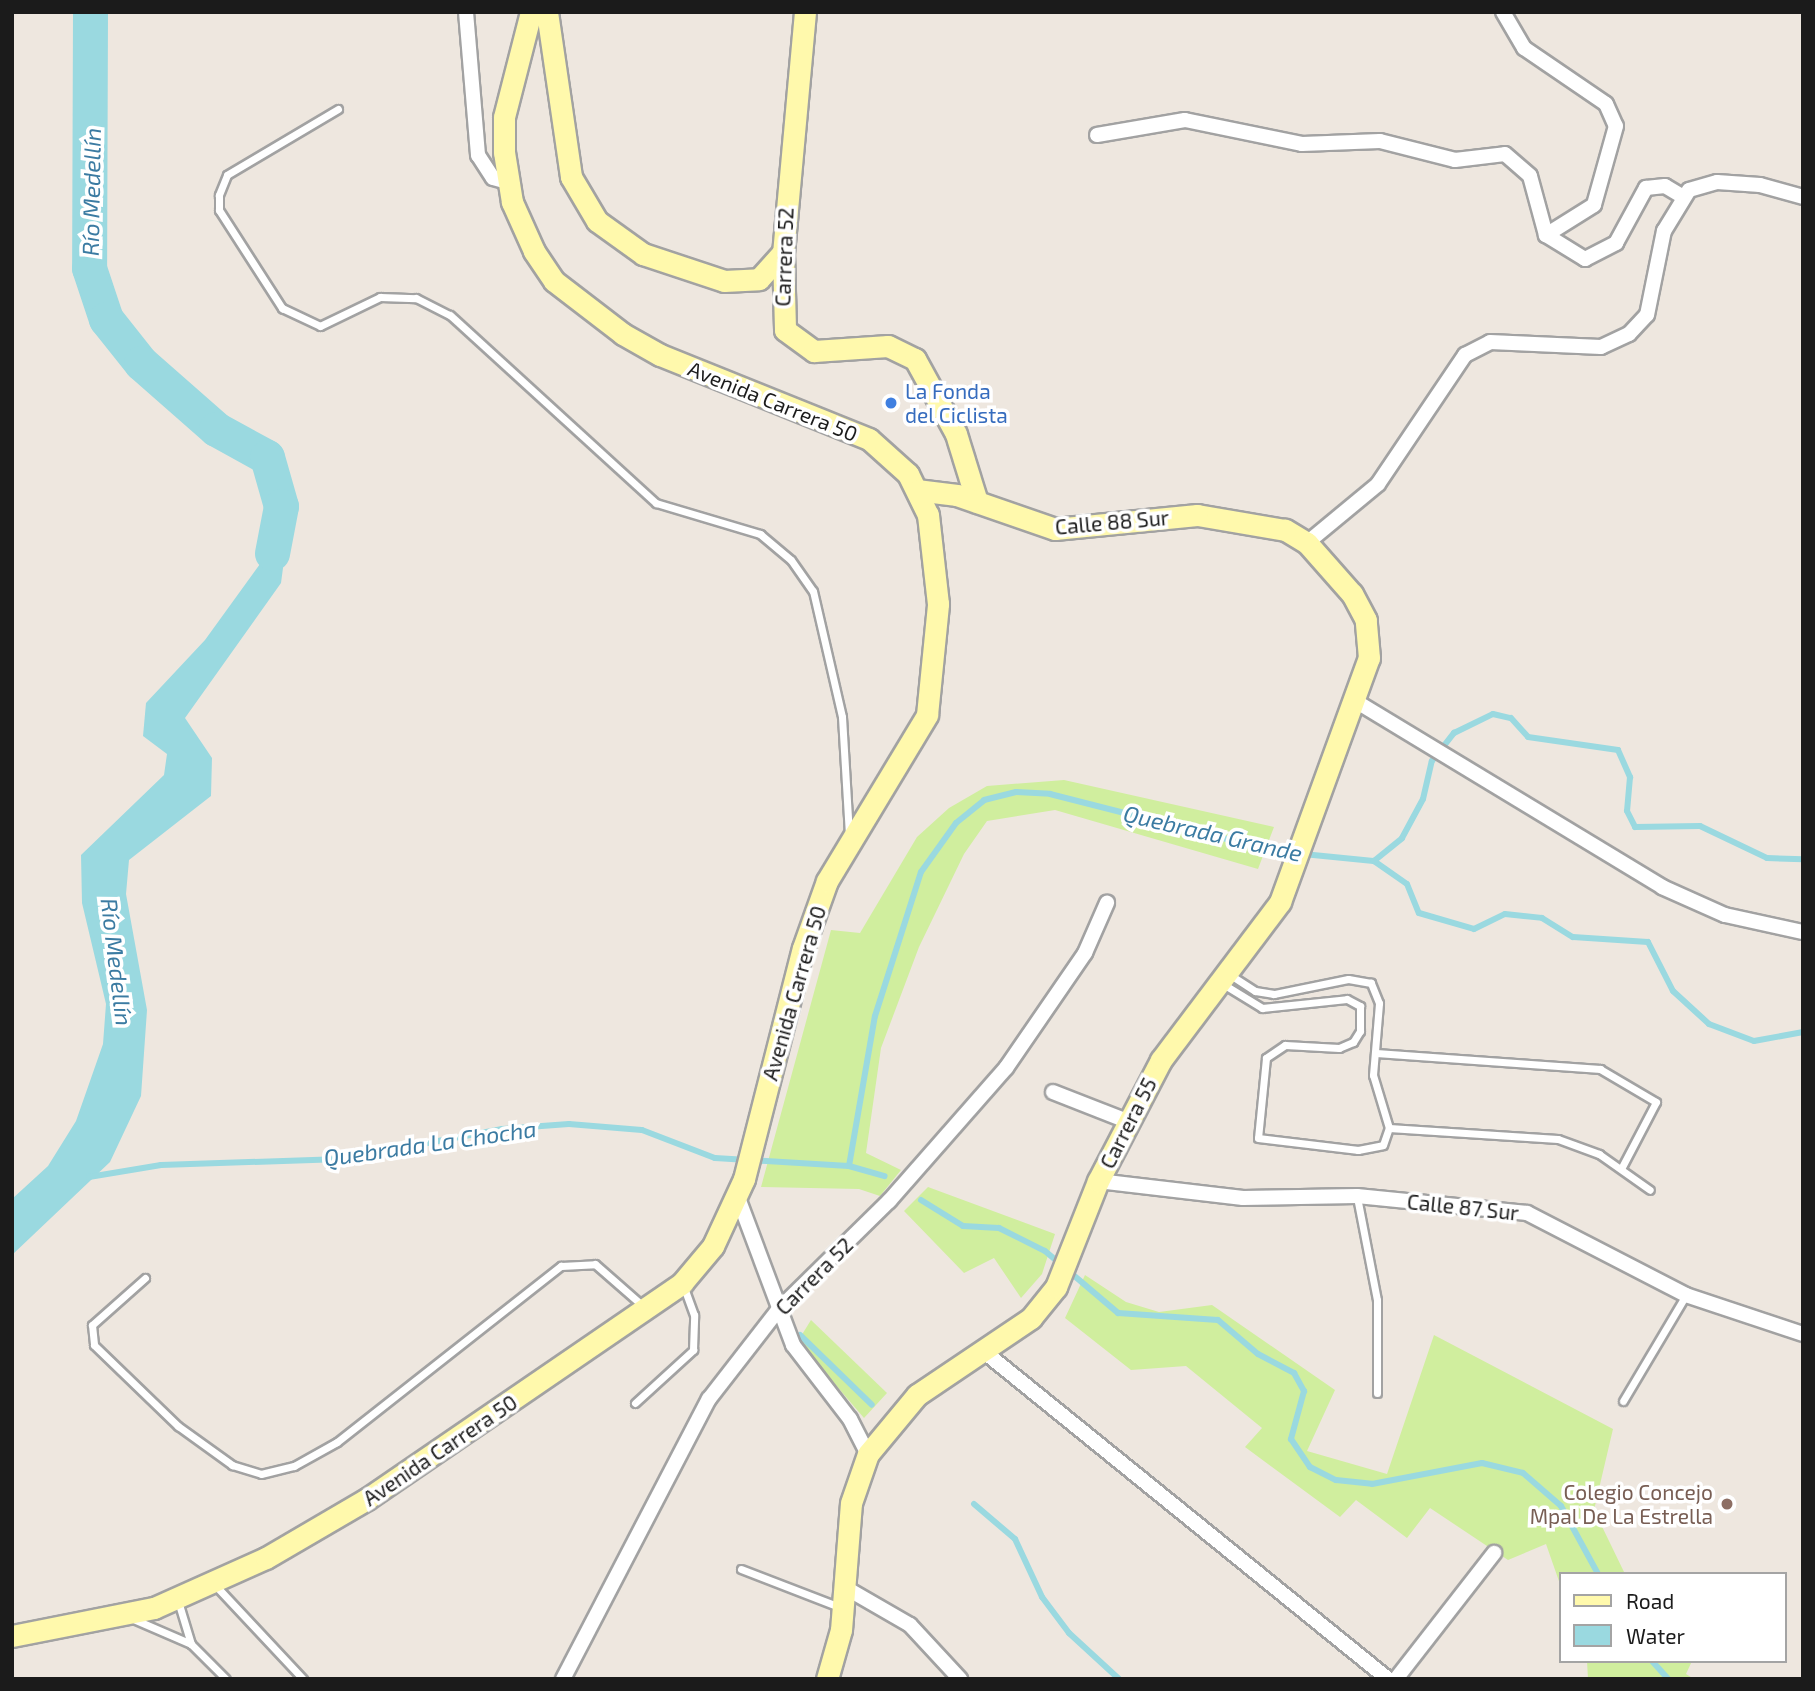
<!DOCTYPE html>
<meta charset="utf-8">
<style>
body{margin:0}
#map{position:relative;width:1815px;height:1691px;overflow:hidden;background:#eee7df;font-family:"Exo 2",sans-serif}
div>[style]{position:absolute}
[style*='--x']{left:calc(var(--x)*1px);top:calc(var(--y)*1px);width:calc(var(--w)*1px);rotate:calc(var(--a)*1deg)}
.grass>*{inset:0;background:#d0ee9e}
.water>*{inset:0;background:#9ad9e0}
.stream>*{height:6px;margin:-3px;padding:0 3px;transform-origin:3px;border-radius:3px;background:#9ad9e0}
.river>*{height:35px;margin:-17.5px;padding:0 17.5px;transform-origin:17.5px;border-radius:17.5px;background:#9ad9e0}
.roads{filter:drop-shadow(2px 0 #a2a2a2) drop-shadow(-2px 0 #a2a2a2) drop-shadow(0 2px #a2a2a2) drop-shadow(0 -2px #a2a2a2)}
.lane>*{height:7px;margin:-3.5px;padding:0 3.5px;transform-origin:3.5px;border-radius:3.5px;background:#fff}
.street>*{height:14px;margin:-7px;padding:0 7px;transform-origin:7px;border-radius:7px;background:#fff}
.secondary>*{height:21px;margin:-10.5px;padding:0 10.5px;transform-origin:10.5px;border-radius:10.5px;background:#fff9ac}
.dots>*{width:19px;height:19px;translate:-50% -50%;box-sizing:border-box;border:4px solid #fff;border-radius:50%}
span{translate:-50% -50%;white-space:nowrap;text-align:center;line-height:1.15;-webkit-text-stroke:7px #fff;paint-order:stroke}
.street-label{font-size:21px;color:#1b1b1b}
.shop-label{font-size:21px;color:#366cbe}
.left{translate:0 -50%;text-align:left}
.education-label{font-size:21px;color:#785e54}
.right{translate:-100% -50%;text-align:right}
.water-label{font-size:23px;color:#3b7ba2;font-style:italic}
.frame{position:absolute;inset:0;border:14px solid #1b1b1b;pointer-events:none}
.legend{position:absolute;left:1559px;top:1572px;width:228px;height:91px;box-sizing:border-box;background:#fff;border:2px solid #a4a4a4;margin:0;padding:9px 12px;list-style:none;font-size:21px;color:#1b1b1b}
.legend li{display:flex;align-items:center;gap:14px;height:35px}
.legend b{width:35px;border:2px solid #a4a4a4}
</style>
<div id="map">
<div class="grass">
<div style="clip-path:polygon(1064px 780px,1274px 827px,1258px 869px,1055px 810px,987px 821px,964px 854px,919px 947px,881px 1048px,866px 1153px,901px 1170px,880px 1196px,859px 1189px,761px 1187px,831px 930px,860px 933px,917px 837px,949px 808px,987px 786px)"></div>
<div style="clip-path:polygon(928px 1187px,1055px 1234px,1042px 1274px,1021px 1298px,994px 1258px,964px 1273px,904px 1211px)"></div>
<div style="clip-path:polygon(1085px 1275px,1126px 1302px,1159px 1312px,1212px 1305px,1335px 1390px,1307px 1451px,1387px 1474px,1434px 1335px,1613px 1429px,1594px 1510px,1625px 1574px,1561px 1574px,1561px 1587px,1546px 1544px,1508px 1560px,1430px 1508px,1407px 1538px,1356px 1500px,1340px 1517px,1245px 1447px,1262px 1428px,1186px 1366px,1131px 1370px,1065px 1318px)"></div>
<div style="clip-path:polygon(811px 1320px,887px 1393px,864px 1418px,798px 1341px)"></div>
<div style="clip-path:polygon(1587px 1661px,1692px 1661px,1686px 1674px,1694px 1679px,1588px 1679px)"></div>
</div>
<div class="water">
<div style="clip-path:polygon(267px 502px,291px 508px,281px 583px,185px 718px,212px 758px,211px 796px,129px 860px,126px 894px,147px 1010px,141px 1096px,110px 1162px,12px 1255px,12px 1199px,48px 1166px,76px 1121px,103px 1044px,106px 1004px,82px 903px,81px 855px,164px 775px,167px 754px,143px 736px,146px 703px,205px 640px,260px 564px)"></div>
</div>
<div class="stream">
<div style="--x:1374;--y:861;--w:36;--a:-39"></div>
<div style="--x:1402;--y:838;--w:44;--a:-61.7"></div>
<div style="--x:1423;--y:799;--w:39;--a:-77"></div>
<div style="--x:1432;--y:761;--w:36;--a:-52"></div>
<div style="--x:1454;--y:733;--w:43;--a:-26"></div>
<div style="--x:1493;--y:714;--w:18;--a:13"></div>
<div style="--x:1511;--y:718;--w:25;--a:48"></div>
<div style="--x:1528;--y:737;--w:91;--a:8.2"></div>
<div style="--x:1618;--y:750;--w:30;--a:66"></div>
<div style="--x:1630;--y:777;--w:34;--a:95"></div>
<div style="--x:1627;--y:811;--w:18;--a:63"></div>
<div style="--x:1635;--y:827;--w:65;--a:-0.9"></div>
<div style="--x:1700;--y:826;--w:74;--a:25.5"></div>
<div style="--x:1767;--y:858;--w:36;--a:2"></div>
<div style="--x:849;--y:1166;--w:152;--a:-80.2"></div>
<div style="--x:875;--y:1016;--w:151;--a:-72.3"></div>
<div style="--x:921;--y:872;--w:60;--a:-54.5"></div>
<div style="--x:956;--y:823;--w:36;--a:-39"></div>
<div style="--x:984;--y:800;--w:33;--a:-14"></div>
<div style="--x:1016;--y:792;--w:34;--a:3"></div>
<div style="--x:1050;--y:794;--w:230;--a:14.3"></div>
<div style="--x:1273;--y:851;--w:101;--a:5.7"></div>
<div style="--x:1374;--y:861;--w:40;--a:34.9"></div>
<div style="--x:1407;--y:884;--w:31;--a:68"></div>
<div style="--x:1419;--y:913;--w:57;--a:16.2"></div>
<div style="--x:1474;--y:929;--w:34;--a:-26"></div>
<div style="--x:1505;--y:914;--w:37;--a:6"></div>
<div style="--x:1542;--y:918;--w:36;--a:32"></div>
<div style="--x:1573;--y:937;--w:75;--a:3.8"></div>
<div style="--x:1648;--y:942;--w:55;--a:63"></div>
<div style="--x:1673;--y:991;--w:49;--a:42.5"></div>
<div style="--x:1709;--y:1024;--w:48;--a:20.7"></div>
<div style="--x:1754;--y:1041;--w:50;--a:-10.4"></div>
<div style="--x:89;--y:1177;--w:73;--a:-9.5"></div>
<div style="--x:161;--y:1165;--w:181;--a:-1.9"></div>
<div style="--x:342;--y:1159;--w:163;--a:-10.6"></div>
<div style="--x:502;--y:1129;--w:67;--a:-4.3"></div>
<div style="--x:569;--y:1124;--w:73;--a:4.7"></div>
<div style="--x:642;--y:1130;--w:78;--a:21"></div>
<div style="--x:715;--y:1158;--w:134;--a:3.4"></div>
<div style="--x:849;--y:1166;--w:37;--a:16"></div>
<div style="--x:921;--y:1200;--w:49;--a:31.8"></div>
<div style="--x:963;--y:1226;--w:36;--a:3"></div>
<div style="--x:999;--y:1228;--w:51;--a:26.6"></div>
<div style="--x:1045;--y:1251;--w:96;--a:40.3"></div>
<div style="--x:1118;--y:1313;--w:100;--a:4"></div>
<div style="--x:1218;--y:1320;--w:52;--a:40.4"></div>
<div style="--x:1258;--y:1354;--w:41;--a:27.8"></div>
<div style="--x:1294;--y:1373;--w:21;--a:61"></div>
<div style="--x:1304;--y:1391;--w:50;--a:105.2"></div>
<div style="--x:1291;--y:1439;--w:34;--a:56"></div>
<div style="--x:1310;--y:1467;--w:29;--a:27"></div>
<div style="--x:1336;--y:1480;--w:36;--a:6"></div>
<div style="--x:1372;--y:1484;--w:112;--a:-10.8"></div>
<div style="--x:1482;--y:1463;--w:42;--a:13.7"></div>
<div style="--x:1523;--y:1473;--w:50;--a:41"></div>
<div style="--x:1561;--y:1506;--w:77;--a:61.4"></div>
<div style="--x:800;--y:1335;--w:100;--a:44.2"></div>
<div style="--x:974;--y:1504;--w:54;--a:40.5"></div>
<div style="--x:1015;--y:1539;--w:64;--a:65"></div>
<div style="--x:1042;--y:1597;--w:45;--a:53.1"></div>
<div style="--x:1069;--y:1633;--w:68;--a:42.6"></div>
<div style="--x:1652;--y:1661;--w:24;--a:48"></div>
</div>
<div class="river">
<div style="--x:90;--y:12;--w:256;--a:90.2"></div>
<div style="--x:89;--y:268;--w:54;--a:71.6"></div>
<div style="--x:106;--y:319;--w:56;--a:51.5"></div>
<div style="--x:141;--y:363;--w:100;--a:41.3"></div>
<div style="--x:216;--y:429;--w:58;--a:28.8"></div>
<div style="--x:267;--y:457;--w:51;--a:74.1"></div>
<div style="--x:281;--y:506;--w:48;--a:100.8"></div>
</div>
<div class="roads">
<div class="lane">
<div style="--x:338;--y:109;--w:129;--a:149.3"></div>
<div style="--x:227;--y:175;--w:22;--a:112"></div>
<div style="--x:219;--y:195;--w:15;--a:90"></div>
<div style="--x:219;--y:210;--w:117;--a:57.3"></div>
<div style="--x:282;--y:308;--w:42;--a:25.3"></div>
<div style="--x:320;--y:326;--w:67;--a:-25.8"></div>
<div style="--x:380;--y:297;--w:36;--a:2"></div>
<div style="--x:416;--y:298;--w:38;--a:27"></div>
<div style="--x:450;--y:315;--w:279;--a:42.4"></div>
<div style="--x:656;--y:503;--w:109;--a:16.6"></div>
<div style="--x:760;--y:534;--w:40;--a:40"></div>
<div style="--x:791;--y:560;--w:38;--a:55"></div>
<div style="--x:813;--y:591;--w:129;--a:77"></div>
<div style="--x:842;--y:717;--w:117;--a:86.6"></div>
<div style="--x:1223;--y:984;--w:46;--a:31.6"></div>
<div style="--x:1262;--y:1008;--w:85;--a:-6"></div>
<div style="--x:1347;--y:999;--w:15;--a:28"></div>
<div style="--x:1360;--y:1006;--w:25;--a:90"></div>
<div style="--x:1360;--y:1031;--w:13;--a:122"></div>
<div style="--x:1353;--y:1042;--w:15;--a:157"></div>
<div style="--x:1339;--y:1048;--w:54;--a:-176.8"></div>
<div style="--x:1285;--y:1045;--w:23;--a:146"></div>
<div style="--x:1266;--y:1058;--w:80;--a:95.7"></div>
<div style="--x:1258;--y:1138;--w:101;--a:6.8"></div>
<div style="--x:1358;--y:1150;--w:25;--a:-11"></div>
<div style="--x:1383;--y:1145;--w:18;--a:-71"></div>
<div style="--x:1389;--y:1128;--w:55;--a:-106.8"></div>
<div style="--x:1373;--y:1075;--w:72;--a:-85.2"></div>
<div style="--x:1379;--y:1003;--w:22;--a:-112"></div>
<div style="--x:1371;--y:983;--w:23;--a:-170"></div>
<div style="--x:1348;--y:979;--w:76;--a:168.5"></div>
<div style="--x:1274;--y:994;--w:19;--a:-171"></div>
<div style="--x:1255;--y:991;--w:30;--a:-147"></div>
<div style="--x:1376;--y:1053;--w:225;--a:4.1"></div>
<div style="--x:1600;--y:1069;--w:65;--a:30.5"></div>
<div style="--x:1656;--y:1102;--w:73;--a:117.6"></div>
<div style="--x:1389;--y:1128;--w:169;--a:3.7"></div>
<div style="--x:1558;--y:1139;--w:44;--a:20.1"></div>
<div style="--x:1599;--y:1154;--w:62;--a:35.2"></div>
<div style="--x:1357;--y:1197;--w:105;--a:79"></div>
<div style="--x:1377;--y:1300;--w:93;--a:90"></div>
<div style="--x:145;--y:1278;--w:71;--a:138.4"></div>
<div style="--x:92;--y:1325;--w:20;--a:84"></div>
<div style="--x:94;--y:1345;--w:117;--a:44"></div>
<div style="--x:178;--y:1426;--w:67;--a:35.8"></div>
<div style="--x:232;--y:1465;--w:30;--a:17"></div>
<div style="--x:261;--y:1474;--w:34;--a:-14"></div>
<div style="--x:294;--y:1466;--w:49;--a:-29.2"></div>
<div style="--x:337;--y:1442;--w:285;--a:-38.2"></div>
<div style="--x:561;--y:1266;--w:34;--a:-3"></div>
<div style="--x:595;--y:1264;--w:64;--a:41.2"></div>
<div style="--x:1623;--y:1401;--w:123;--a:-59.3"></div>
<div style="--x:635;--y:1403;--w:79;--a:-42.4"></div>
<div style="--x:693;--y:1350;--w:35;--a:-88"></div>
<div style="--x:694;--y:1315;--w:32;--a:-110"></div>
<div style="--x:741;--y:1569;--w:108;--a:21.1"></div>
<div style="--x:215;--y:1585;--w:129;--a:46.9"></div>
<div style="--x:178;--y:1601;--w:45;--a:73.2"></div>
<div style="--x:131;--y:1618;--w:65;--a:23.4"></div>
<div style="--x:191;--y:1644;--w:49;--a:45"></div>
</div>
<div class="street">
<div style="--x:466;--y:12;--w:144;--a:85.2"></div>
<div style="--x:478;--y:155;--w:27;--a:57"></div>
<div style="--x:493;--y:178;--w:16;--a:15"></div>
<div style="--x:1503;--y:12;--w:42;--a:59.7"></div>
<div style="--x:1524;--y:48;--w:99;--a:34.3"></div>
<div style="--x:1606;--y:104;--w:24;--a:66"></div>
<div style="--x:1616;--y:126;--w:82;--a:105.6"></div>
<div style="--x:1594;--y:205;--w:57;--a:148"></div>
<div style="--x:1097;--y:135;--w:89;--a:-9.7"></div>
<div style="--x:1185;--y:120;--w:119;--a:11.6"></div>
<div style="--x:1302;--y:144;--w:78;--a:-2.2"></div>
<div style="--x:1380;--y:141;--w:77;--a:14.2"></div>
<div style="--x:1455;--y:160;--w:50;--a:-6.8"></div>
<div style="--x:1505;--y:154;--w:33;--a:41"></div>
<div style="--x:1530;--y:176;--w:61;--a:74.8"></div>
<div style="--x:1546;--y:235;--w:46;--a:31.6"></div>
<div style="--x:1585;--y:259;--w:35;--a:-27"></div>
<div style="--x:1616;--y:243;--w:63;--a:-61.4"></div>
<div style="--x:1646;--y:188;--w:19;--a:-6"></div>
<div style="--x:1665;--y:186;--w:21;--a:31"></div>
<div style="--x:1307;--y:543;--w:92;--a:-39.7"></div>
<div style="--x:1378;--y:484;--w:156;--a:-56"></div>
<div style="--x:1465;--y:355;--w:28;--a:-27"></div>
<div style="--x:1490;--y:342;--w:111;--a:2.6"></div>
<div style="--x:1601;--y:347;--w:31;--a:-25"></div>
<div style="--x:1629;--y:334;--w:26;--a:-47"></div>
<div style="--x:1647;--y:315;--w:86;--a:-78.6"></div>
<div style="--x:1664;--y:231;--w:48;--a:-58.6"></div>
<div style="--x:1689;--y:190;--w:29;--a:-16"></div>
<div style="--x:1717;--y:182;--w:43;--a:4"></div>
<div style="--x:1760;--y:185;--w:45;--a:15.6"></div>
<div style="--x:1357;--y:702;--w:357;--a:31.2"></div>
<div style="--x:1662;--y:887;--w:69;--a:24"></div>
<div style="--x:1725;--y:915;--w:80;--a:12.3"></div>
<div style="--x:1053;--y:1092;--w:79;--a:21.4"></div>
<div style="--x:1098;--y:1181;--w:146;--a:6.7"></div>
<div style="--x:1243;--y:1198;--w:114;--a:-1"></div>
<div style="--x:1357;--y:1196;--w:171;--a:5.7"></div>
<div style="--x:1527;--y:1213;--w:179;--a:27.3"></div>
<div style="--x:1686;--y:1295;--w:123;--a:18.4"></div>
<div style="--x:737;--y:1195;--w:160;--a:69.5"></div>
<div style="--x:793;--y:1345;--w:93;--a:52.4"></div>
<div style="--x:850;--y:1419;--w:39;--a:63"></div>
<div style="--x:982;--y:1350;--w:523;--a:39.02"></div>
<div style="--x:846;--y:1588;--w:74;--a:30"></div>
<div style="--x:910;--y:1625;--w:74;--a:47.2"></div>
<div style="--x:563;--y:1679;--w:316;--a:-62.5"></div>
<div style="--x:709;--y:1399;--w:113;--a:-52.2"></div>
<div style="--x:778;--y:1310;--w:156;--a:-44.5"></div>
<div style="--x:889;--y:1201;--w:177;--a:-48.7"></div>
<div style="--x:1006;--y:1068;--w:140;--a:-55.5"></div>
<div style="--x:1085;--y:953;--w:55;--a:-66.3"></div>
<div style="--x:1396;--y:1679;--w:160;--a:-52.1"></div>
</div>
<div class="secondary">
<div style="--x:547;--y:12;--w:167;--a:81.7"></div>
<div style="--x:571;--y:177;--w:51;--a:59.4"></div>
<div style="--x:597;--y:221;--w:57;--a:35.7"></div>
<div style="--x:643;--y:254;--w:85;--a:18.4"></div>
<div style="--x:724;--y:281;--w:35;--a:-3"></div>
<div style="--x:759;--y:279;--w:36;--a:-48"></div>
<div style="--x:805;--y:12;--w:241;--a:95.2"></div>
<div style="--x:783;--y:252;--w:78;--a:88.5"></div>
<div style="--x:785;--y:330;--w:36;--a:36"></div>
<div style="--x:814;--y:351;--w:74;--a:-3.9"></div>
<div style="--x:888;--y:346;--w:30;--a:26"></div>
<div style="--x:915;--y:359;--w:85;--a:61.3"></div>
<div style="--x:956;--y:434;--w:71;--a:72.8"></div>
<div style="--x:12;--y:1636;--w:145;--a:-11.2"></div>
<div style="--x:154;--y:1608;--w:123;--a:-24.1"></div>
<div style="--x:266;--y:1558;--w:117;--a:-30.3"></div>
<div style="--x:367;--y:1499;--w:382;--a:-34.4"></div>
<div style="--x:682;--y:1283;--w:48;--a:-50"></div>
<div style="--x:713;--y:1246;--w:74;--a:-65.2"></div>
<div style="--x:744;--y:1179;--w:238;--a:-75.7"></div>
<div style="--x:803;--y:948;--w:71;--a:-70.3"></div>
<div style="--x:827;--y:881;--w:194;--a:-58.9"></div>
<div style="--x:927;--y:715;--w:112;--a:-84.3"></div>
<div style="--x:938;--y:604;--w:90;--a:-96.4"></div>
<div style="--x:928;--y:515;--w:46;--a:-116"></div>
<div style="--x:908;--y:474;--w:52;--a:-138.1"></div>
<div style="--x:869;--y:439;--w:225;--a:-158.1"></div>
<div style="--x:660;--y:355;--w:43;--a:-150.4"></div>
<div style="--x:623;--y:334;--w:87;--a:-142.5"></div>
<div style="--x:554;--y:281;--w:36;--a:-124"></div>
<div style="--x:534;--y:251;--w:54;--a:-114.2"></div>
<div style="--x:512;--y:202;--w:51;--a:-99.1"></div>
<div style="--x:504;--y:152;--w:35;--a:-90"></div>
<div style="--x:504;--y:117;--w:108;--a:-75.6"></div>
<div style="--x:827;--y:1679;--w:51;--a:-74.1"></div>
<div style="--x:841;--y:1630;--w:127;--a:-85.5"></div>
<div style="--x:851;--y:1503;--w:52;--a:-70.9"></div>
<div style="--x:868;--y:1454;--w:77;--a:-50.3"></div>
<div style="--x:917;--y:1395;--w:138;--a:-34"></div>
<div style="--x:1031;--y:1318;--w:40;--a:-51"></div>
<div style="--x:1056;--y:1287;--w:114;--a:-68.4"></div>
<div style="--x:1098;--y:1181;--w:136;--a:-62.5"></div>
<div style="--x:1161;--y:1060;--w:198;--a:-53"></div>
<div style="--x:1280;--y:902;--w:260;--a:-70"></div>
<div style="--x:1369;--y:658;--w:38;--a:-95"></div>
<div style="--x:1366;--y:620;--w:30;--a:-118"></div>
<div style="--x:1352;--y:594;--w:68;--a:-131.4"></div>
<div style="--x:1307;--y:543;--w:26;--a:-149"></div>
<div style="--x:1285;--y:530;--w:89;--a:-170.3"></div>
<div style="--x:1197;--y:515;--w:143;--a:174.4"></div>
<div style="--x:1055;--y:529;--w:104;--a:-160.9"></div>
<div style="--x:957;--y:495;--w:39;--a:-173"></div>
</div>
</div>
<div class="dots">
<div style="left:891px;top:403px;background:#3f7fe0"></div>
<div style="left:1727px;top:1504px;background:#8d6e63"></div>
</div>
<div class="street-label">
<span style="left:784px;top:257px;rotate:-88deg">Carrera 52</span>
<span style="left:773px;top:401px;rotate:22deg">Avenida Carrera 50</span>
<span style="left:1112px;top:522px;rotate:-5deg">Calle 88 Sur</span>
<span style="left:794px;top:993px;rotate:-74deg">Avenida Carrera 50</span>
<span style="left:1128px;top:1123px;rotate:-63deg">Carrera 55</span>
<span style="left:1463px;top:1207px;rotate:6deg">Calle 87 Sur</span>
<span style="left:814px;top:1276px;rotate:-45deg">Carrera 52</span>
<span style="left:440px;top:1450px;rotate:-34deg">Avenida Carrera 50</span>
</div>
<div class="shop-label">
<span class="left" style="left:905px;top:403px">La Fonda<br>del Ciclista</span>
</div>
<div class="education-label">
<span class="right" style="left:1713px;top:1504px">Colegio Concejo<br>Mpal De La Estrella</span>
</div>
<div class="water-label">
<span style="left:91px;top:192px;rotate:-89deg">Río Medellín</span>
<span style="left:1213px;top:833px;rotate:13deg">Quebrada Grande</span>
<span style="left:117px;top:962px;rotate:83deg">Río Medellín</span>
<span style="left:430px;top:1143px;rotate:-8deg">Quebrada La Chocha</span>
</div>
<div class="frame"></div>
<ul class="legend">
<li><b style="height:9px;background:#fff9ac"></b>Road</li>
<li><b style="height:19px;background:#9ad9e0"></b>Water</li>
</ul>
</div>
